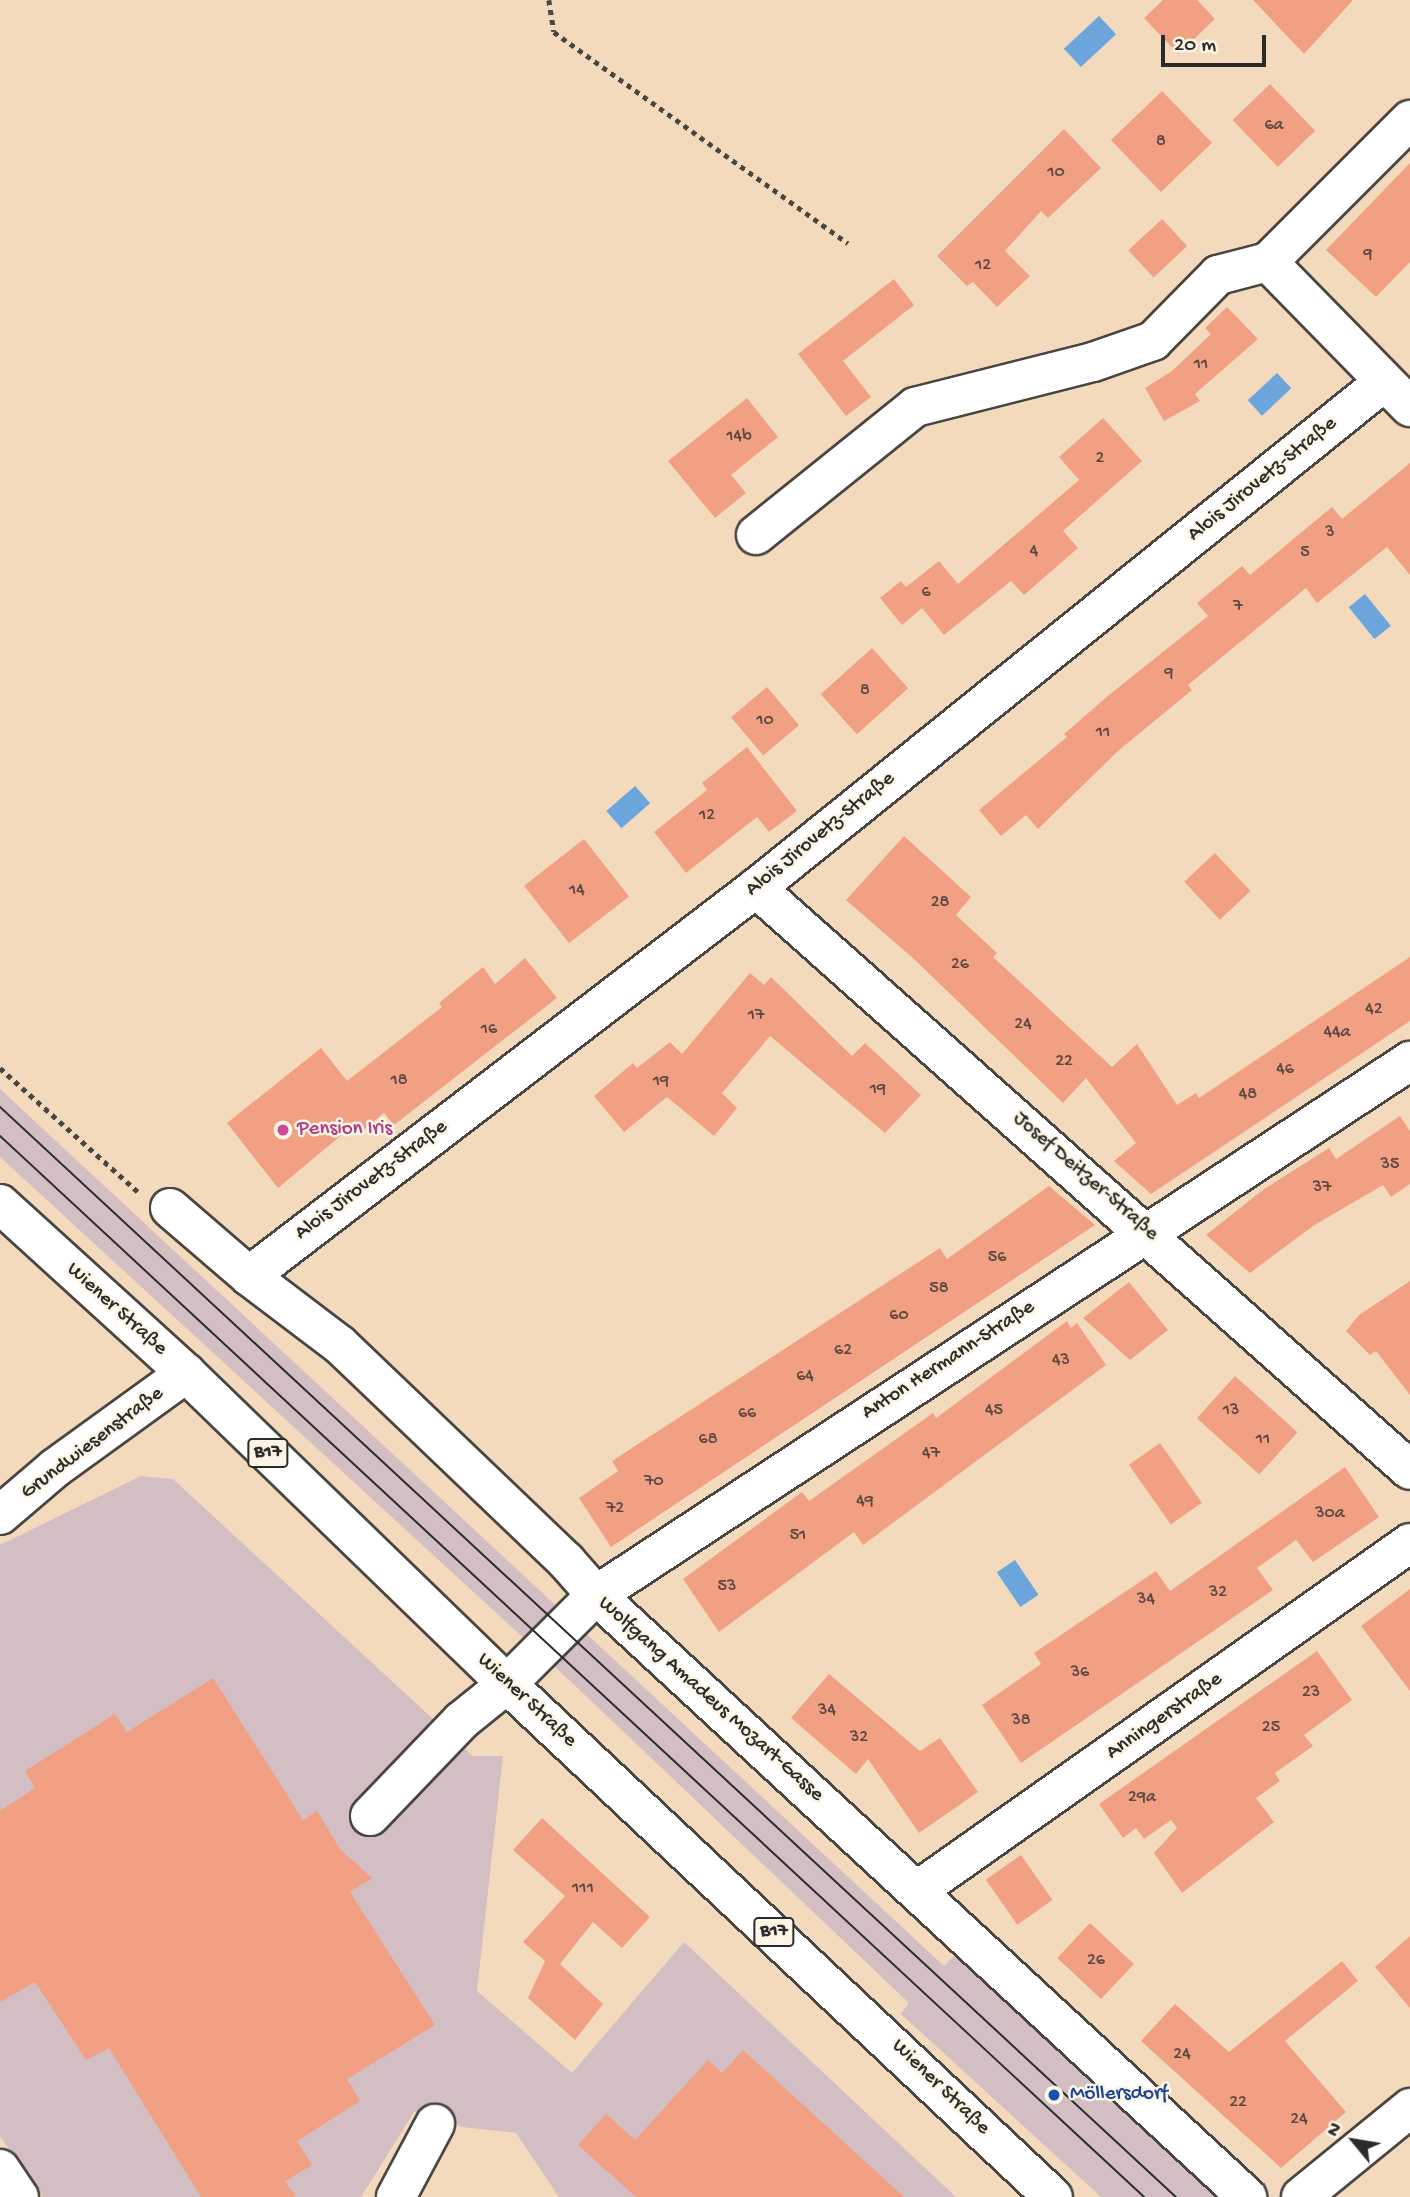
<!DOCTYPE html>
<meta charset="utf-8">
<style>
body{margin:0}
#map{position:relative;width:1410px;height:2197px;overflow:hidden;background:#f4dabd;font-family:"Gochi Hand",sans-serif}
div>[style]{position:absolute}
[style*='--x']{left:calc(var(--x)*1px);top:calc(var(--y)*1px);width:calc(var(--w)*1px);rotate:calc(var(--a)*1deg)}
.industrial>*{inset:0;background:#d2bec3}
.water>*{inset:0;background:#6ba5db;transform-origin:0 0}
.building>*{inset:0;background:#f1a084;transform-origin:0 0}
.path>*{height:4.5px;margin-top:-2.25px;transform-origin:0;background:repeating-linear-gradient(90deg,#494541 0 5px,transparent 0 10px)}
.roads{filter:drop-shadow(2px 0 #494541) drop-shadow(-2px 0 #494541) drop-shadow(0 2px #494541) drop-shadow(0 -2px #494541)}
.minor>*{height:38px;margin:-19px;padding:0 19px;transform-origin:19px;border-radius:19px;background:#fff}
.major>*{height:38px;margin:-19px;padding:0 19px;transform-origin:19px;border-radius:19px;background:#fff}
.tram>*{height:2px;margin:-1px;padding:0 1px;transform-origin:1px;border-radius:1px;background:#2b2b2b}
.dots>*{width:19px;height:19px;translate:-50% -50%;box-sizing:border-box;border:4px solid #fcf5e5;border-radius:50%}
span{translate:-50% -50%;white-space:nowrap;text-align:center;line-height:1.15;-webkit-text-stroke:5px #fcf5e5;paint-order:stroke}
.number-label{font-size:18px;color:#5c4841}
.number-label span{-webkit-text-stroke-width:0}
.shield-label span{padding:2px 5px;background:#fcf5e5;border:2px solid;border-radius:5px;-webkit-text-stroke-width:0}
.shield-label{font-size:19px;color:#2b2b2b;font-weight:700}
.street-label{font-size:21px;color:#2b2b2b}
.hotel-label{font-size:21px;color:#b23c85}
.left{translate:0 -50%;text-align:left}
.transit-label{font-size:21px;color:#164399}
.north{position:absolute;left:1319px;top:2106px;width:70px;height:70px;-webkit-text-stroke:5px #fcf5e5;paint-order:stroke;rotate:300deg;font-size:19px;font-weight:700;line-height:28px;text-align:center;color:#2b2b2b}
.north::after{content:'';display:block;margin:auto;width:24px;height:32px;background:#2b2b2b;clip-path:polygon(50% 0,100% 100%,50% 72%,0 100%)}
.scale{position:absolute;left:1161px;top:35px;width:105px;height:32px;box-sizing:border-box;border:4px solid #2b2b2b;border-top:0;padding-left:9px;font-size:21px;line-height:24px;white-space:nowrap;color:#2b2b2b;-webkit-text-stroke:5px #fcf5e5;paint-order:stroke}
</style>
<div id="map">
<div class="industrial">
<div style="clip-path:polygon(0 1089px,944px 1966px,956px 1954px,1218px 2197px,1101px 2197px,901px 2014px,909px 2003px,567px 1678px,0 1157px)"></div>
<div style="clip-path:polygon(141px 1476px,173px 1479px,473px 1756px,503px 1756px,477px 1991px,572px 2073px,684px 1942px,956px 2197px,559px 2197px,516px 2133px,462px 2127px,414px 2112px,361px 2197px,43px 2197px,0 2136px,0 1545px)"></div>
</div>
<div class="water">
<div style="left:1099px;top:16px;width:25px;height:48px;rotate:47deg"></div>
<div style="left:1277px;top:373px;width:21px;height:40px;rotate:47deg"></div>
<div style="left:1365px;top:594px;width:41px;height:21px;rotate:51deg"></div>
<div style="left:635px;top:786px;width:23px;height:38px;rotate:49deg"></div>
<div style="left:1015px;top:1560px;width:42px;height:22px;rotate:56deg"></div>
</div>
<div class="building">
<div style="clip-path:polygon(1163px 0,1197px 0,1215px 19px,1178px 54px,1144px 18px)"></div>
<div style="clip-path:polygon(1253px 0,1353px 0,1304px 54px)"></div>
<div style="left:1270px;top:84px;width:65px;height:52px;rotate:46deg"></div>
<div style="left:1162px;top:91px;width:72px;height:71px;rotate:46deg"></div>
<div style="clip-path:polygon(1064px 129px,1101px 168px,1048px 218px,1041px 211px,1005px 251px,1030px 276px,997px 307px,973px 282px,967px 286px,937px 256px)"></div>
<div style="clip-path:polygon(1410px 163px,1410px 262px,1376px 297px,1326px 250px)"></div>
<div style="left:1162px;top:219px;width:37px;height:46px;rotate:47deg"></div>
<div style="clip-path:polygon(894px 279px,914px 305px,843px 361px,871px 397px,846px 416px,798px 354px)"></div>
<div style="clip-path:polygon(1227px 307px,1258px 339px,1195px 394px,1200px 401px,1164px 421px,1145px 388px,1172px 371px,1211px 334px,1205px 328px)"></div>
<div style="clip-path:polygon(747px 398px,778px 437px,731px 475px,746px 493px,715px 518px,668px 461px)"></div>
<div style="clip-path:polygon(1103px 418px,1142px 461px,1063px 531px,1078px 548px,1024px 595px,1011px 581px,944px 635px,922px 608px,902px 625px,880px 598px,901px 581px,906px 587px,939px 561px,958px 584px,1079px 480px,1059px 457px)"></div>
<div style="clip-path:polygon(1410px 463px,1410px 575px,1387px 547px,1317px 603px,1306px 588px,1188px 685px,1192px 690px,1118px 751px,1038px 829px,1026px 815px,1001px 836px,979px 810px,1067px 737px,1064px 734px,1109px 695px,1208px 616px,1197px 603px,1242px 566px,1250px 575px,1332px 507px,1342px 519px)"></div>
<div style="left:872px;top:648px;width:54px;height:69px;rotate:48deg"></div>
<div style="left:767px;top:687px;width:50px;height:47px;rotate:50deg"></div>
<div style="clip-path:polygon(747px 747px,797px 811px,769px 832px,757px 817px,686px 873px,654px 832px,707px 790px,702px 783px)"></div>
<div style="clip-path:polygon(904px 836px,971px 897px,956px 915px,997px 953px,993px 957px,1112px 1067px,1137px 1044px,1177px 1105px,1196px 1093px,1199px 1098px,1410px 957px,1410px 1021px,1151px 1194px,1114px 1161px,1136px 1143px,1086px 1078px,1063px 1103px,914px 959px,846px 900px)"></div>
<div style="left:584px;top:839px;width:73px;height:76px;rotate:52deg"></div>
<div style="left:1215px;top:853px;width:52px;height:42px;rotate:47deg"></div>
<div style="clip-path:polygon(525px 958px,557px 998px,394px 1125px,384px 1113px,362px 1131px,356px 1123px,278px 1188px,227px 1123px,321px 1048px,347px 1081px,442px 1007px,439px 1003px,483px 967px,495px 984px)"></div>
<div style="clip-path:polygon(750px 973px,764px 985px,771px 977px,852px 1056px,865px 1043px,921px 1095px,885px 1133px,770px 1036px,722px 1093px,737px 1108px,714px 1136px,667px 1097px,624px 1132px,594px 1096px,633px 1063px,637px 1068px,670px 1042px,682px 1054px)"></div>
<div style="clip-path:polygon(1400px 1116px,1410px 1131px,1410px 1184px,1391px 1197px,1383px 1185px,1313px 1226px,1250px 1273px,1206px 1235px,1264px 1189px,1329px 1148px,1336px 1159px)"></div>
<div style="clip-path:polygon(1049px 1186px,1095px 1225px,611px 1547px,579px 1498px,618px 1471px,612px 1461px,940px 1248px,947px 1259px)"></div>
<div style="clip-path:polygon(1410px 1281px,1410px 1395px,1376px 1351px,1370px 1355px,1346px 1331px,1359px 1315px)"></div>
<div style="clip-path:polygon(1129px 1282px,1168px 1330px,1130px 1360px,1083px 1318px)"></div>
<div style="clip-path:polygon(1067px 1321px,1071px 1328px,1077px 1323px,1106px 1365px,863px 1545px,854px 1532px,719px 1632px,683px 1579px,802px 1492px,809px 1501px,933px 1413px,936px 1418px)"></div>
<div style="left:1235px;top:1376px;width:84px;height:57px;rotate:42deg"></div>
<div style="left:1160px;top:1443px;width:73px;height:38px;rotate:55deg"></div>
<div style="clip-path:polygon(1345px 1467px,1379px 1517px,1313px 1562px,1296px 1540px,1257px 1568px,1273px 1590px,1021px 1763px,982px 1705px,1041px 1664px,1034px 1653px,1156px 1571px,1170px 1591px)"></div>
<div style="clip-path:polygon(1410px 1589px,1410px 1691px,1361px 1626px)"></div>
<div style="clip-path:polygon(1317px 1651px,1352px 1700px,1304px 1735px,1313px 1746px,1275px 1773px,1280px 1781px,1256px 1798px,1274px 1822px,1182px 1893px,1154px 1853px,1177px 1828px,1171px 1820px,1144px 1839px,1136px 1828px,1123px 1838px,1099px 1804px)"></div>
<div style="clip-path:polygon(829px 1674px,920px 1751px,940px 1738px,978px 1792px,919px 1833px,868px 1759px,856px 1774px,791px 1718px)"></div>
<div style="clip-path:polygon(213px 1678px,303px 1820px,317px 1811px,340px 1849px,372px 1878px,350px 1892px,435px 2025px,347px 2079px,360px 2101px,297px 2141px,312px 2165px,285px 2181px,296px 2197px,201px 2197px,109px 2048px,86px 2060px,35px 1982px,0 2002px,0 1811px,35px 1788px,25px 1771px,115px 1714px,127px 1732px)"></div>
<div style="clip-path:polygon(542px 1818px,650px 1917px,622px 1948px,593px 1922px,560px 1964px,603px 2004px,575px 2040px,528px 1998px,545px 1961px,523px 1942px,565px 1896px,513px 1850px)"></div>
<div style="left:1021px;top:1855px;width:55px;height:43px;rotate:55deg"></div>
<div style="left:1090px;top:1923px;width:60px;height:48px;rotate:43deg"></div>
<div style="clip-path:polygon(1410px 1936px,1410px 2008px,1375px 1967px)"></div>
<div style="clip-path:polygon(1342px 1961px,1358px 1981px,1285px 2041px,1346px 2112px,1281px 2168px,1141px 2041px,1175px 2004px,1229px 2052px)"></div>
<div style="clip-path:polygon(743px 2050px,904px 2197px,636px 2197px,578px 2145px,606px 2114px,635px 2140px,708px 2060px,722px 2073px)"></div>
</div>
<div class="path">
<div style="--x:549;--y:0;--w:32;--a:81"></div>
<div style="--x:554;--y:32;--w:362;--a:35.7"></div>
<div style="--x:0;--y:1068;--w:186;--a:41.9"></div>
</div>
<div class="roads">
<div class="minor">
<div style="--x:1268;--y:262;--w:203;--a:45.6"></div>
<div style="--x:756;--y:535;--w:204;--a:-38.8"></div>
<div style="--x:915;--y:407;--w:184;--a:-14.2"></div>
<div style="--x:1093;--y:362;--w:64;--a:-19.3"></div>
<div style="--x:1153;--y:341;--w:93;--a:-45.4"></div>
<div style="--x:1218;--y:275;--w:52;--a:-14.6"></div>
<div style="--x:1268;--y:262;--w:201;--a:-45"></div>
<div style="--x:756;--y:888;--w:875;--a:41.67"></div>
<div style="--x:170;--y:1208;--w:104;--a:40.7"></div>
<div style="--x:249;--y:1276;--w:114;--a:37.2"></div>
<div style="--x:340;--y:1345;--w:313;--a:43.7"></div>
<div style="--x:566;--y:1561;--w:45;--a:48.6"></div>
<div style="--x:596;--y:1595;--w:887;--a:42.76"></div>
<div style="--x:249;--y:1276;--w:638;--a:-37.43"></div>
<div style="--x:756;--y:888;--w:806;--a:-38.86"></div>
<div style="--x:0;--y:1515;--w:72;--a:-40.5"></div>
<div style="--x:55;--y:1468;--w:162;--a:-35.9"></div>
<div style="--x:370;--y:1816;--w:132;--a:-46.2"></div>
<div style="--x:461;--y:1721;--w:59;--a:-38.8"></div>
<div style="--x:507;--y:1684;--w:126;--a:-45"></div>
<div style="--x:596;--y:1595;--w:974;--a:-33.27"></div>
<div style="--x:918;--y:1890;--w:602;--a:-35.19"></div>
<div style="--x:0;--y:2169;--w:34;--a:56"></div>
<div style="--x:396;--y:2197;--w:83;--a:-61.9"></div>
<div style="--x:1301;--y:2197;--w:141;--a:-39.2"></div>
</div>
<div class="major">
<div style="--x:0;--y:1204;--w:251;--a:42.3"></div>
<div style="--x:186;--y:1373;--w:447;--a:44.1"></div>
<div style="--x:507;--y:1684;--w:749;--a:43.22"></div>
</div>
</div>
<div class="tram">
<div style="--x:0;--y:1107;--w:1603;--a:42.83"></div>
<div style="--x:0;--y:1136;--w:1560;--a:42.84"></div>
</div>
<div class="dots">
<div style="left:283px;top:1130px;background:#d1479c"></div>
<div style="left:1054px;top:2095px;background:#1a4fb4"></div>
</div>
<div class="number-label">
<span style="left:1274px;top:126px">6a</span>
<span style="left:1161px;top:142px">8</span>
<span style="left:1056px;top:173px">10</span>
<span style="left:1368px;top:255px">9</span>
<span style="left:983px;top:266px">12</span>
<span style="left:1201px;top:365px">11</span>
<span style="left:739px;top:437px">14b</span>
<span style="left:1100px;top:459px">2</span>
<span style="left:1330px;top:533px">3</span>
<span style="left:1034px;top:552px">4</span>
<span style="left:1305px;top:553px">5</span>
<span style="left:926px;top:593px">6</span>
<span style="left:1238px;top:607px">7</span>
<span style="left:1169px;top:674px">9</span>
<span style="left:865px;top:691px">8</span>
<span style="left:765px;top:721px">10</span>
<span style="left:1103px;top:733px">11</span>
<span style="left:707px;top:816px">12</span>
<span style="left:577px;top:891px">14</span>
<span style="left:940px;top:903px">28</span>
<span style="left:960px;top:965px">26</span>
<span style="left:1374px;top:1010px">42</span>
<span style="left:756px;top:1016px">17</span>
<span style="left:1023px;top:1025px">24</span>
<span style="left:489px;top:1030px">16</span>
<span style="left:1337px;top:1033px">44a</span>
<span style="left:1064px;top:1062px">22</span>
<span style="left:1285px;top:1070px">46</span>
<span style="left:399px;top:1081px">18</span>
<span style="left:661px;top:1082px">19</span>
<span style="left:878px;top:1090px">19</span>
<span style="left:1248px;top:1095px">48</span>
<span style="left:1390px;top:1165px">35</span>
<span style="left:1322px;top:1188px">37</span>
<span style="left:997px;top:1258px">56</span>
<span style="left:939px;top:1289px">58</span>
<span style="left:899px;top:1316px">60</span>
<span style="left:843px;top:1351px">62</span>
<span style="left:1061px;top:1361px">43</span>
<span style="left:805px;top:1377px">64</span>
<span style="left:994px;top:1411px">45</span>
<span style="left:1231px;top:1411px">13</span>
<span style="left:747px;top:1414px">66</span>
<span style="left:708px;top:1440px">68</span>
<span style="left:1263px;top:1440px">11</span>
<span style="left:931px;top:1454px">47</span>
<span style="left:654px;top:1482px">70</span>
<span style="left:865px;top:1502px">49</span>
<span style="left:615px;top:1509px">72</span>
<span style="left:1330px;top:1514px">30a</span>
<span style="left:798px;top:1536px">51</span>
<span style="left:727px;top:1587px">53</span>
<span style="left:1218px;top:1593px">32</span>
<span style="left:1146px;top:1600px">34</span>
<span style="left:1080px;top:1673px">36</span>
<span style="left:1311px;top:1693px">23</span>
<span style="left:827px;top:1711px">34</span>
<span style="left:1021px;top:1721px">38</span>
<span style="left:1271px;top:1728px">25</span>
<span style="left:859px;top:1738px">32</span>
<span style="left:1142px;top:1798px">29a</span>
<span style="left:583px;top:1889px">111</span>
<span style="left:1096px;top:1961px">26</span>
<span style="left:1182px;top:2055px">24</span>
<span style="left:1238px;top:2103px">22</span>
<span style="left:1299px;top:2120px">24</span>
</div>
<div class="shield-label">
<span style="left:268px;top:1453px">B17</span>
<span style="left:774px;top:1932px">B17</span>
</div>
<div class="street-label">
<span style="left:1263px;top:480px;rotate:-39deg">Alois Jirovetz-Straße</span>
<span style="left:821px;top:835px;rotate:-39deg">Alois Jirovetz-Straße</span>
<span style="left:1085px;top:1177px;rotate:41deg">Josef Deitzer-Straße</span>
<span style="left:372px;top:1181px;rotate:-37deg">Alois Jirovetz-Straße</span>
<span style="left:116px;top:1310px;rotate:42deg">Wiener Straße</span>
<span style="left:949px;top:1361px;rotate:-33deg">Anton Hermann-Straße</span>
<span style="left:93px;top:1444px;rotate:-37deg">Grundwiesenstraße</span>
<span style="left:710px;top:1700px;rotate:42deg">Wolfgang Amadeus Mozart-Gasse</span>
<span style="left:526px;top:1701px;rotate:43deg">Wiener Straße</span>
<span style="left:1165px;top:1717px;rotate:-35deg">Anningerstraße</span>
<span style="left:940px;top:2088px;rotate:44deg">Wiener Straße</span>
</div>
<div class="hotel-label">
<span class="left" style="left:297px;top:1130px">Pension Iris</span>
</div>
<div class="transit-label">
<span class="left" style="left:1070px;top:2095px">Möllersdorf</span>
</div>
<div class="north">N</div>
<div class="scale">20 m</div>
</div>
